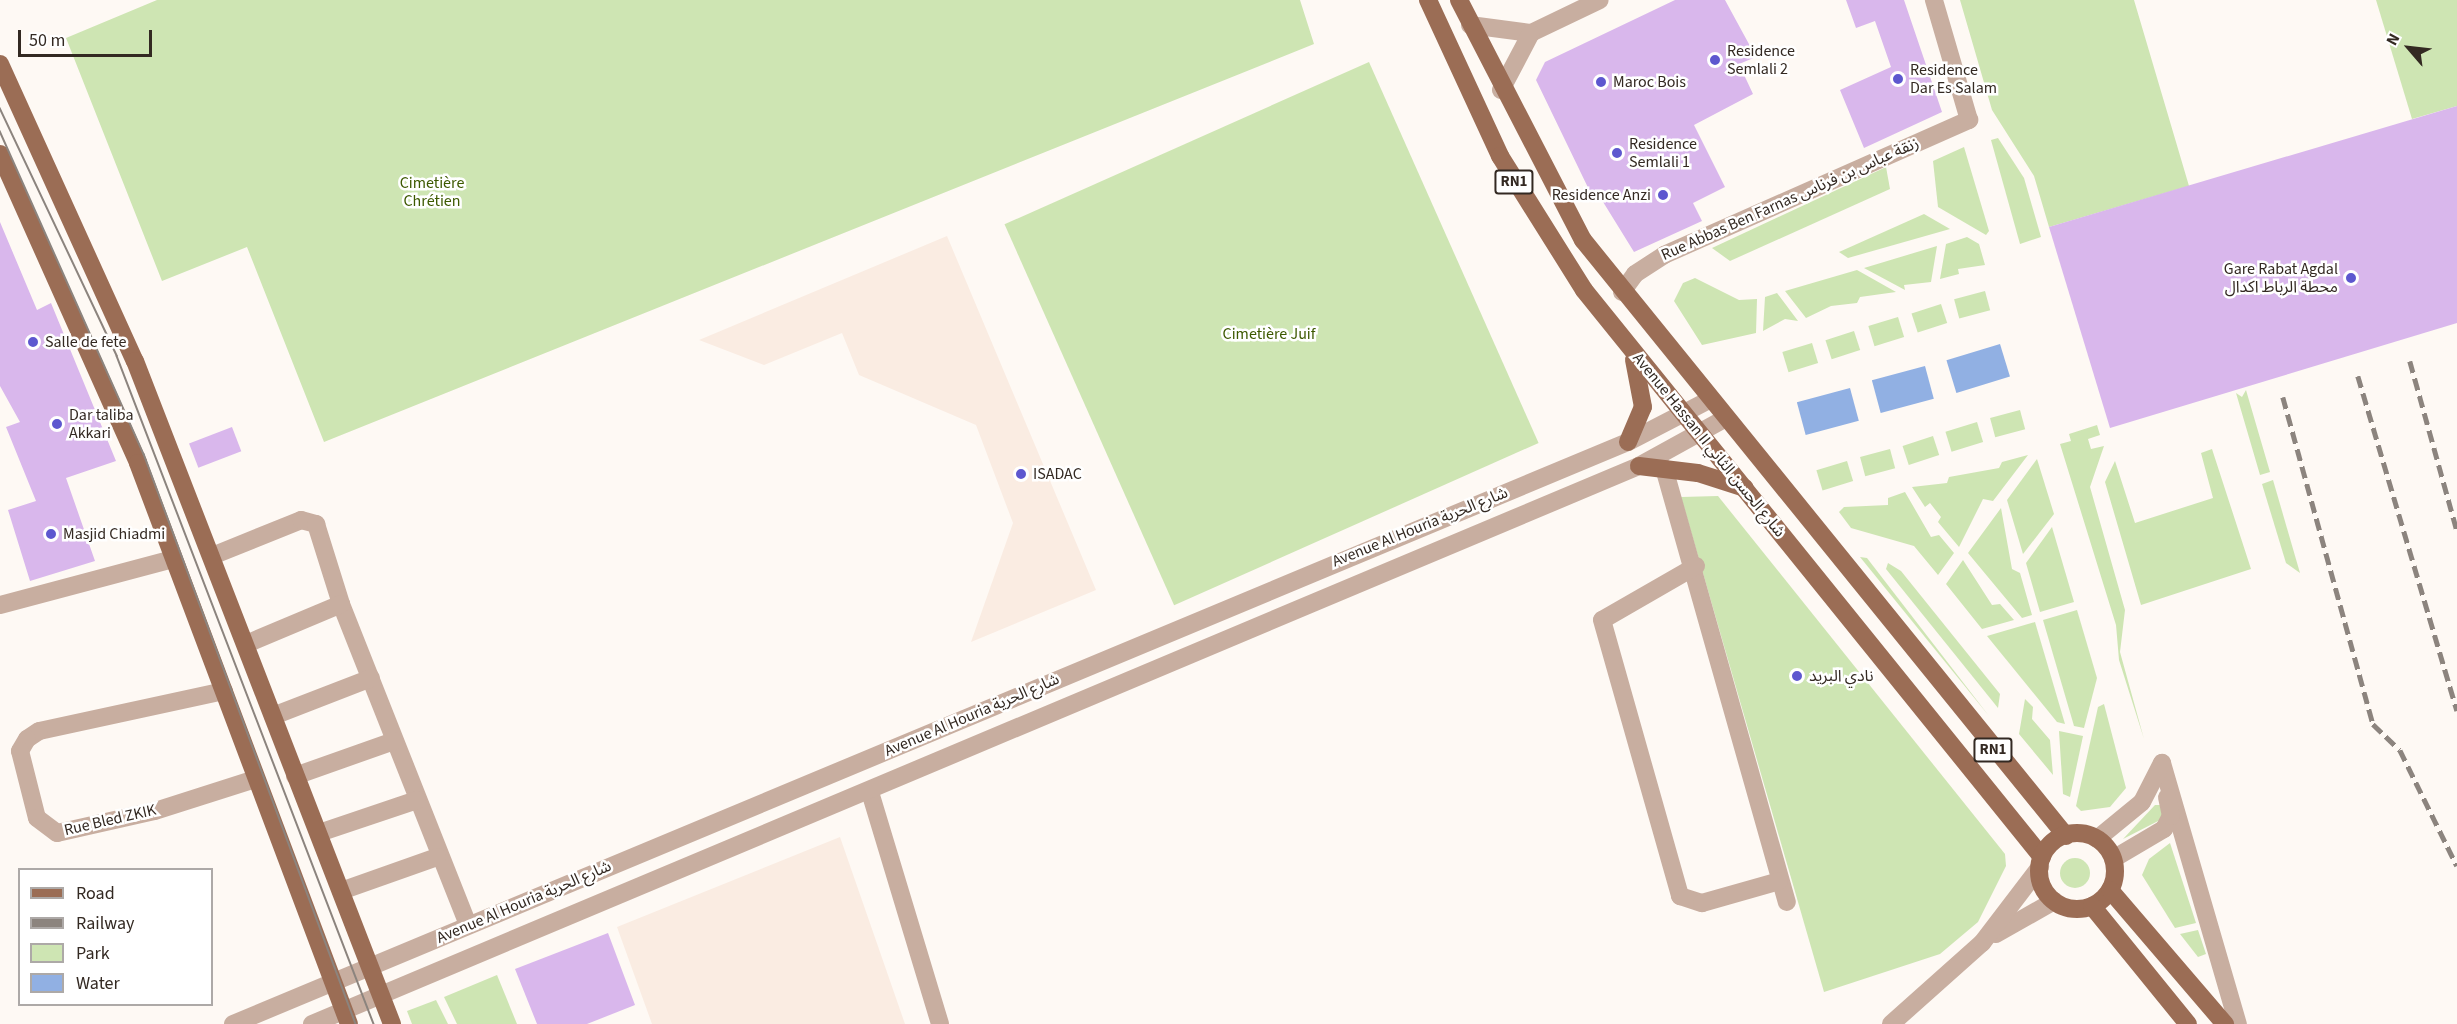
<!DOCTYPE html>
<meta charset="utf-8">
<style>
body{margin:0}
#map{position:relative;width:2457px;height:1024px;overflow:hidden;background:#fef9f4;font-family:"Source Sans 3","Noto Sans Arabic",sans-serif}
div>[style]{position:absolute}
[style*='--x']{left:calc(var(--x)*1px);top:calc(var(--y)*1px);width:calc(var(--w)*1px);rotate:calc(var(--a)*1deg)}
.built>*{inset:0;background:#faece2}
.green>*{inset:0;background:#cee5b3;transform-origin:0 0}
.round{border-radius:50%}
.water>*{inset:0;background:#91b0e3;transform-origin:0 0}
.building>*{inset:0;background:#d9b7ec;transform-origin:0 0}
.minor>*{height:18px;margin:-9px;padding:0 9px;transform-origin:9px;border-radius:9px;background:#c8aea0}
.major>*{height:18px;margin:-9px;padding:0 9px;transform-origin:9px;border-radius:9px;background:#9b6d55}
.major>.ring{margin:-9px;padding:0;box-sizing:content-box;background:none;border:18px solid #9b6d55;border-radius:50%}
.tram>*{height:1.5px;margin:-0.75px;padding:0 0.75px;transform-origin:0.75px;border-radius:0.75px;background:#8c847e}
.rail>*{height:4.5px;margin-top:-2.25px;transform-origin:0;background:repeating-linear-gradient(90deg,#8c847e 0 12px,transparent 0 18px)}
.dots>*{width:16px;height:16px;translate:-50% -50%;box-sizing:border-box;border:3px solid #fff;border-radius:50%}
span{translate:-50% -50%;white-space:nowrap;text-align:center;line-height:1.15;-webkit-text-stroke:5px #fff;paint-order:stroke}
.shield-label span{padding:2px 4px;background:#fff;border:2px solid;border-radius:4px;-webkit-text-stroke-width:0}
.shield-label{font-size:15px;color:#332922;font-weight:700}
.poi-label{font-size:16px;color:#332922}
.left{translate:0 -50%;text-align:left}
.right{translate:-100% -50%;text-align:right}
.park-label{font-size:16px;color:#3d5900}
.street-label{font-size:16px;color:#332922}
.legend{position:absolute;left:18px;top:868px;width:195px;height:138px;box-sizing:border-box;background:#fff;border:2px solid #ada9a7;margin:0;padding:8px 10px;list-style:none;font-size:18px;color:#332922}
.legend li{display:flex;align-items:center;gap:12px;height:30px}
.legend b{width:30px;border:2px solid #ada9a7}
.north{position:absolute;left:2379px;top:18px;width:60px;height:60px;-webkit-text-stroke:4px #fff;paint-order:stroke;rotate:298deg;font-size:16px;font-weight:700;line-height:24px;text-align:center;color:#332922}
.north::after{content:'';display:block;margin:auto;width:21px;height:27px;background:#332922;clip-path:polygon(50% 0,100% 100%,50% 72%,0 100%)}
.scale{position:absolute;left:18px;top:30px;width:134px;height:27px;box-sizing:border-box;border:3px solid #332922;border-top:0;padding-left:8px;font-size:18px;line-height:21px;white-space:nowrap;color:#332922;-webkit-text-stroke:4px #fff;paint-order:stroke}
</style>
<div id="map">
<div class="built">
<div style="clip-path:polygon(947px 236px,1096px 590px,971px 642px,1013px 523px,976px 425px,859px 375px,842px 333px,764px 365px,699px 340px)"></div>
<div style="clip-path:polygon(840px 837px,905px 1024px,652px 1024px,617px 927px)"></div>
</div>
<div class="green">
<div style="clip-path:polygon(157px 0,1300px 0,1314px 44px,324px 442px,247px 247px,162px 281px,66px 38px)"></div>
<div style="clip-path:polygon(1960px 0,2134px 0,2189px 186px,2049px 227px,2034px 176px,1992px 110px)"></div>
<div style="clip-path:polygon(2376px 0,2457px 0,2457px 106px,2412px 119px)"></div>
<div style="left:1369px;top:62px;width:417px;height:399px;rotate:66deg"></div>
<div style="clip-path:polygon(1998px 138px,2024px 178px,2041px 237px,2020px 244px,1991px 140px)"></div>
<div style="clip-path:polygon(1964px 147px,1989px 231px,1986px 235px,1938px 207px,1933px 161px)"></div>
<div style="clip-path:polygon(1886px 167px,1890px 189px,1730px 261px,1712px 248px)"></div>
<div style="clip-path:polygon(1924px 214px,1950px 229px,1848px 258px,1839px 252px)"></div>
<div style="clip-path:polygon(1967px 237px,1979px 244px,1985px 265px,1958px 269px,1959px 274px,1940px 279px,1946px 244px)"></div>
<div style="clip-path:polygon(1937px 246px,1931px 282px,1904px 285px,1905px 290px,1864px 268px)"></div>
<div style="clip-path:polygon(1857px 270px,1896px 292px,1860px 297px,1857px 303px,1831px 306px,1806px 318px,1785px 291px)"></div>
<div style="clip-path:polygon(1695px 278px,1739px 300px,1757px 299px,1756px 333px,1702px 345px,1674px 301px,1683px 283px)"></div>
<div style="left:1985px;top:291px;width:20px;height:32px;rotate:75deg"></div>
<div style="clip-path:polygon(1777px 293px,1798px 321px,1785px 319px,1763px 331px,1765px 297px)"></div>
<div style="left:1941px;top:304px;width:20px;height:31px;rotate:72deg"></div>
<div style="left:1898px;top:317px;width:21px;height:31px;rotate:73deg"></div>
<div style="left:1854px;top:331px;width:20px;height:30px;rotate:72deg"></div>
<div style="left:1812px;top:343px;width:21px;height:31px;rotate:73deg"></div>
<div style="clip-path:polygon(2246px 390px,2270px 472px,2260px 475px,2236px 393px,2242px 397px)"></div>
<div style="left:2020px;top:410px;width:20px;height:31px;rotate:75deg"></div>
<div style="left:1977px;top:422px;width:21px;height:33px;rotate:73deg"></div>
<div style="clip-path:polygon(2097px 425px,2100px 435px,2088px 439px,2091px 449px,2104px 446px,2090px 487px,2125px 610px,2120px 652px,2144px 739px,2119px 660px,2116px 625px,2060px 444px,2071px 441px,2069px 434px)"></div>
<div style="left:1933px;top:436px;width:20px;height:32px;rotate:72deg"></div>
<div style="left:1890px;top:449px;width:20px;height:31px;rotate:75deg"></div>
<div style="clip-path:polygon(2212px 449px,2251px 569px,2141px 605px,2105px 482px,2115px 461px,2135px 523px,2213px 498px,2201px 453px)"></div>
<div style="clip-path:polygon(2028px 455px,1993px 501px,1983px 499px,1959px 547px,1938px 522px,1941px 517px,1930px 503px,1925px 507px,1912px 487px,1947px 483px,1949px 477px,1999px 468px,2002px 462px)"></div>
<div style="clip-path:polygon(2037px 459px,2054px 514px,2023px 554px,2007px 500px)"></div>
<div style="left:1847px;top:461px;width:21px;height:32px;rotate:73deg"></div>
<div style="clip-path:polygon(2273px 480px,2300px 573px,2286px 563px,2262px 484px)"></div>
<div style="clip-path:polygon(1905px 492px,1931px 537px,1939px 535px,1954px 553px,1938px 575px,1914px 546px,1851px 528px,1839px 512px,1844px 507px,1888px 505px,1888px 498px)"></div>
<div style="clip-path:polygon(1718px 496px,2005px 854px,2006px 866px,1978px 922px,1940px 954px,1824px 992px,1681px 497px)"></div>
<div style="clip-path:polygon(2001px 508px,2012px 569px,2020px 573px,2032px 615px,2022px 618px,1968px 553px)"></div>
<div style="clip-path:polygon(2052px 527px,2074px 602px,2040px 612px,2026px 563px)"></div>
<div style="clip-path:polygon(1860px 557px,1867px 558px,1989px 716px)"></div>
<div style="clip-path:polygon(1963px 560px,1992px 605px,2000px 604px,2014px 620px,1982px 629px,1946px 584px)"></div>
<div style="clip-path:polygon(1888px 563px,1901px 571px,2000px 694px,1998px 708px,1886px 569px)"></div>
<div style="clip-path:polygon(2077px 610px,2097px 678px,2084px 728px,2074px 726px,2043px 620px)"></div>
<div style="clip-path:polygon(2035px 622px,2065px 724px,2057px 722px,1987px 636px)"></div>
<div style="clip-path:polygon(2025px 699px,2033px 707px,2032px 719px,2050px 740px,2053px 775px,2019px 734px)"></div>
<div style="clip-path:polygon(2104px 704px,2126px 788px,2110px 807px,2081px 811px,2076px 806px,2098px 707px)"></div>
<div style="clip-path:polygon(2059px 731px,2083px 736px,2070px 797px,2063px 794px)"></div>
<div style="clip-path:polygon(2155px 805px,2162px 805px,2164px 818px,2123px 839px)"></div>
<div style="clip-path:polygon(2170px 843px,2196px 923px,2175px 928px,2142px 875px,2149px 859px)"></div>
<div class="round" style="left:2060px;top:858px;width:30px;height:30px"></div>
<div style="clip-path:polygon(2198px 930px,2206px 954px,2198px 957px,2180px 934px)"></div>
<div style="clip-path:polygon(497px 975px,517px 1024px,457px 1024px,444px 997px)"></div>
<div style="clip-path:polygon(436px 1000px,448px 1024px,412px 1024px,407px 1011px)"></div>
</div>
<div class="water">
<div style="left:2000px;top:344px;width:34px;height:56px;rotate:73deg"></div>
<div style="left:1925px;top:366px;width:34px;height:55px;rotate:75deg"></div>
<div style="left:1850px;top:388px;width:34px;height:55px;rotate:75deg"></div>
</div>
<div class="building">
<div style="clip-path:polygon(1675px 0,1725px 0,1756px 57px,1739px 64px,1753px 94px,1694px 125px,1725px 187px,1693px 203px,1702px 221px,1634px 252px,1600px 197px,1594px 200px,1536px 80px,1545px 62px)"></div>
<div style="clip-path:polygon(1846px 0,1904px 0,1942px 112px,1864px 148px,1840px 90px,1891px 67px,1875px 21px,1856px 28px)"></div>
<div style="clip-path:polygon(2457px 106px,2457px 323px,2110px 428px,2049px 227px)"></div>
<div style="clip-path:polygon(0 222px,37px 310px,51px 303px,116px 461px,66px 478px,95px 561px,30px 581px,8px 510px,36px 501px,6px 427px,20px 422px,0 386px)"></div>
<div style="left:232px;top:427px;width:26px;height:46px;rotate:69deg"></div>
<div style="clip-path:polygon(608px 933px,635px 1005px,587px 1024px,537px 1024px,515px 969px)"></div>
</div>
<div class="minor">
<div style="--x:1470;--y:25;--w:62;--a:7.5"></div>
<div style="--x:1531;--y:33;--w:76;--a:-25.6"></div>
<div style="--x:1501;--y:90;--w:64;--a:-62.2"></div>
<div style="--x:1622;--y:292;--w:22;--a:-54"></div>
<div style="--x:1635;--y:274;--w:35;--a:-33"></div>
<div style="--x:1664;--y:255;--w:334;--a:-23.9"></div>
<div style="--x:1969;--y:120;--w:125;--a:-106.3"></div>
<div style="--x:1664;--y:468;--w:451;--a:74.2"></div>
<div style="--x:212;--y:556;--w:96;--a:-22"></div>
<div style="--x:301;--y:520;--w:16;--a:15"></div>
<div style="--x:316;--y:524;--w:84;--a:72.6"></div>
<div style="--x:341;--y:604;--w:345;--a:68.4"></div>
<div style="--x:1696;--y:566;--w:108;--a:150.1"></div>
<div style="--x:1602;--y:620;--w:287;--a:74.2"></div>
<div style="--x:1680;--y:896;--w:23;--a:18"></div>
<div style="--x:1702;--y:903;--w:80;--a:-15.9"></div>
<div style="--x:0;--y:605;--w:179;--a:-14.9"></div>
<div style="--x:246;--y:644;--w:103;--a:-22.8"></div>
<div style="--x:224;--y:691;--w:189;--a:167.8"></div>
<div style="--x:39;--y:731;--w:14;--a:146"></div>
<div style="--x:27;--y:739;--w:14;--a:120"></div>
<div style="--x:20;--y:751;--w:69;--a:75.8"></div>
<div style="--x:37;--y:818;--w:25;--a:37"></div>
<div style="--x:57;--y:833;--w:100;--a:-12.7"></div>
<div style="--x:155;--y:811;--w:105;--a:-17.7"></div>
<div style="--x:273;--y:716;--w:105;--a:-21.2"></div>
<div style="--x:2162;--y:763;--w:272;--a:73.8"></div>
<div style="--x:295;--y:776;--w:105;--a:-19.5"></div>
<div style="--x:870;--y:792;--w:242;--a:73.2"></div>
<div style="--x:319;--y:833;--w:103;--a:-18.6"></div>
<div style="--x:2097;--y:839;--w:58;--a:-39.4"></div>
<div style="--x:2142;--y:802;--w:44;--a:-62.9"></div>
<div style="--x:2113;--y:859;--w:59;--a:-30.5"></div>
<div style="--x:2164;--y:829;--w:15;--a:-62"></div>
<div style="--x:2171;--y:816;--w:19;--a:-102"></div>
<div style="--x:341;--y:891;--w:102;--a:-19.5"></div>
<div style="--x:1996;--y:934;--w:67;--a:-29.6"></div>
<div style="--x:233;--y:1024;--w:1512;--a:-22.65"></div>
<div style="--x:1628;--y:442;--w:91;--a:-27.4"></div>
<div style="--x:312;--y:1024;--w:1440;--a:-22.81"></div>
<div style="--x:1639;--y:466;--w:97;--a:-28.9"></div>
<div style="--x:1891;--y:1024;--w:122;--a:-41.7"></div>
<div style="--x:1982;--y:943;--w:96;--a:-52.7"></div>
</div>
<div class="major">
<div style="--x:1428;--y:0;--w:172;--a:65.2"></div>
<div style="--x:1500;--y:156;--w:158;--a:57.9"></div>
<div style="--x:1584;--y:290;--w:729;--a:51.07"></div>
<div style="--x:1459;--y:0;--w:270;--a:62.7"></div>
<div style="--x:1583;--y:240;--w:767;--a:50.98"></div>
<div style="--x:0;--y:64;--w:326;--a:65.6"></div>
<div style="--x:135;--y:361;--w:711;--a:68.81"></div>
<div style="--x:0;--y:154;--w:338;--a:65.9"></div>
<div style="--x:138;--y:463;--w:599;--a:69.39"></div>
<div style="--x:1628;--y:442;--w:38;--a:-67"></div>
<div style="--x:1643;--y:407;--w:48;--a:-100.8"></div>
<div style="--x:1639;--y:466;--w:59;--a:6.8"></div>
<div style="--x:1698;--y:473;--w:49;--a:17.7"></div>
<div class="ring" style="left:2039px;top:833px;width:58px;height:58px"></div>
<div style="--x:2110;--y:890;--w:177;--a:49.4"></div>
<div style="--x:2092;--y:906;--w:152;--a:50.9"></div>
</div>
<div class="tram">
<div style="--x:0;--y:108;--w:274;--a:64.7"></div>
<div style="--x:117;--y:356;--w:716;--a:68.96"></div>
<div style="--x:0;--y:131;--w:354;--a:66"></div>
<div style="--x:144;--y:454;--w:608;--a:69.6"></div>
</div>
<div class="rail">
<div style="--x:2410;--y:361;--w:176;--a:74.5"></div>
<div style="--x:2358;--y:376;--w:349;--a:73.5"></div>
<div style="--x:2283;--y:397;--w:339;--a:74.6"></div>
<div style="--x:2373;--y:724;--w:37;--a:44"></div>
<div style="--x:2400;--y:750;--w:129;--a:63.8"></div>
</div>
<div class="dots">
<div style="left:1715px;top:60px;background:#5d57cf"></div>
<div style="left:1898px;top:79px;background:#5d57cf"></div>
<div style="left:1601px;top:82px;background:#5d57cf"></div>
<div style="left:1617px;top:153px;background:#5d57cf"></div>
<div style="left:1663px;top:195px;background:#5d57cf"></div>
<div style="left:2351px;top:278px;background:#5d57cf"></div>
<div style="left:33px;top:342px;background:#5d57cf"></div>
<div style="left:57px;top:424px;background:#5d57cf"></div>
<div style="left:1021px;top:474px;background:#5d57cf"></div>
<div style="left:51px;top:534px;background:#5d57cf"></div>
<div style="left:1797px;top:676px;background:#5d57cf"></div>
</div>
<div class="shield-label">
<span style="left:1514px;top:182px">RN1</span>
<span style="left:1993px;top:750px">RN1</span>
</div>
<div class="poi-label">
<span class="left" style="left:1727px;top:60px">Residence<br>Semlali 2</span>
<span class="left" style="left:1910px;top:79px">Residence<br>Dar Es Salam</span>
<span class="left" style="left:1613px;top:82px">Maroc Bois</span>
<span class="left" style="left:1629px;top:153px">Residence<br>Semlali 1</span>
<span class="right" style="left:1651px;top:195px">Residence Anzi</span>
<span class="right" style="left:2338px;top:278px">Gare Rabat Agdal<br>محطة الرباط اكدال</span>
<span class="left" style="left:45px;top:342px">Salle de fete</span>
<span class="left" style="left:69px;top:424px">Dar taliba<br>Akkari</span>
<span class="left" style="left:1033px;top:474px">ISADAC</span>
<span class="left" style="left:63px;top:534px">Masjid Chiadmi</span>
<span class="left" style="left:1809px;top:676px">نادي البريد</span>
</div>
<div class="park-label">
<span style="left:432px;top:192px">Cimetière<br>Chrétien</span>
<span style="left:1269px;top:334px">Cimetière Juif</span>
</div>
<div class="street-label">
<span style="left:1790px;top:199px;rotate:-24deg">Rue Abbas Ben Farnas زنقة عباس بن فرناس</span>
<span style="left:1709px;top:445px;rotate:51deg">Avenue Hassan II شارع الحسن الثاني</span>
<span style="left:1420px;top:527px;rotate:-22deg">Avenue Al Houria شارع الحرية</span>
<span style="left:972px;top:715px;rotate:-23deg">Avenue Al Houria شارع الحرية</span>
<span style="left:110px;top:820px;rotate:-13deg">Rue Bled ZKIK</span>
<span style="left:524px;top:902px;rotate:-23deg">Avenue Al Houria شارع الحرية</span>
</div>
<ul class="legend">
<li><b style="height:8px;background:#9b6d55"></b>Road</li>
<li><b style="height:8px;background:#8c847e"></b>Railway</li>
<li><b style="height:16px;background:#cee5b3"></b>Park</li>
<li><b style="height:16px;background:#91b0e3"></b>Water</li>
</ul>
<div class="north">N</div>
<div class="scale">50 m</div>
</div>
